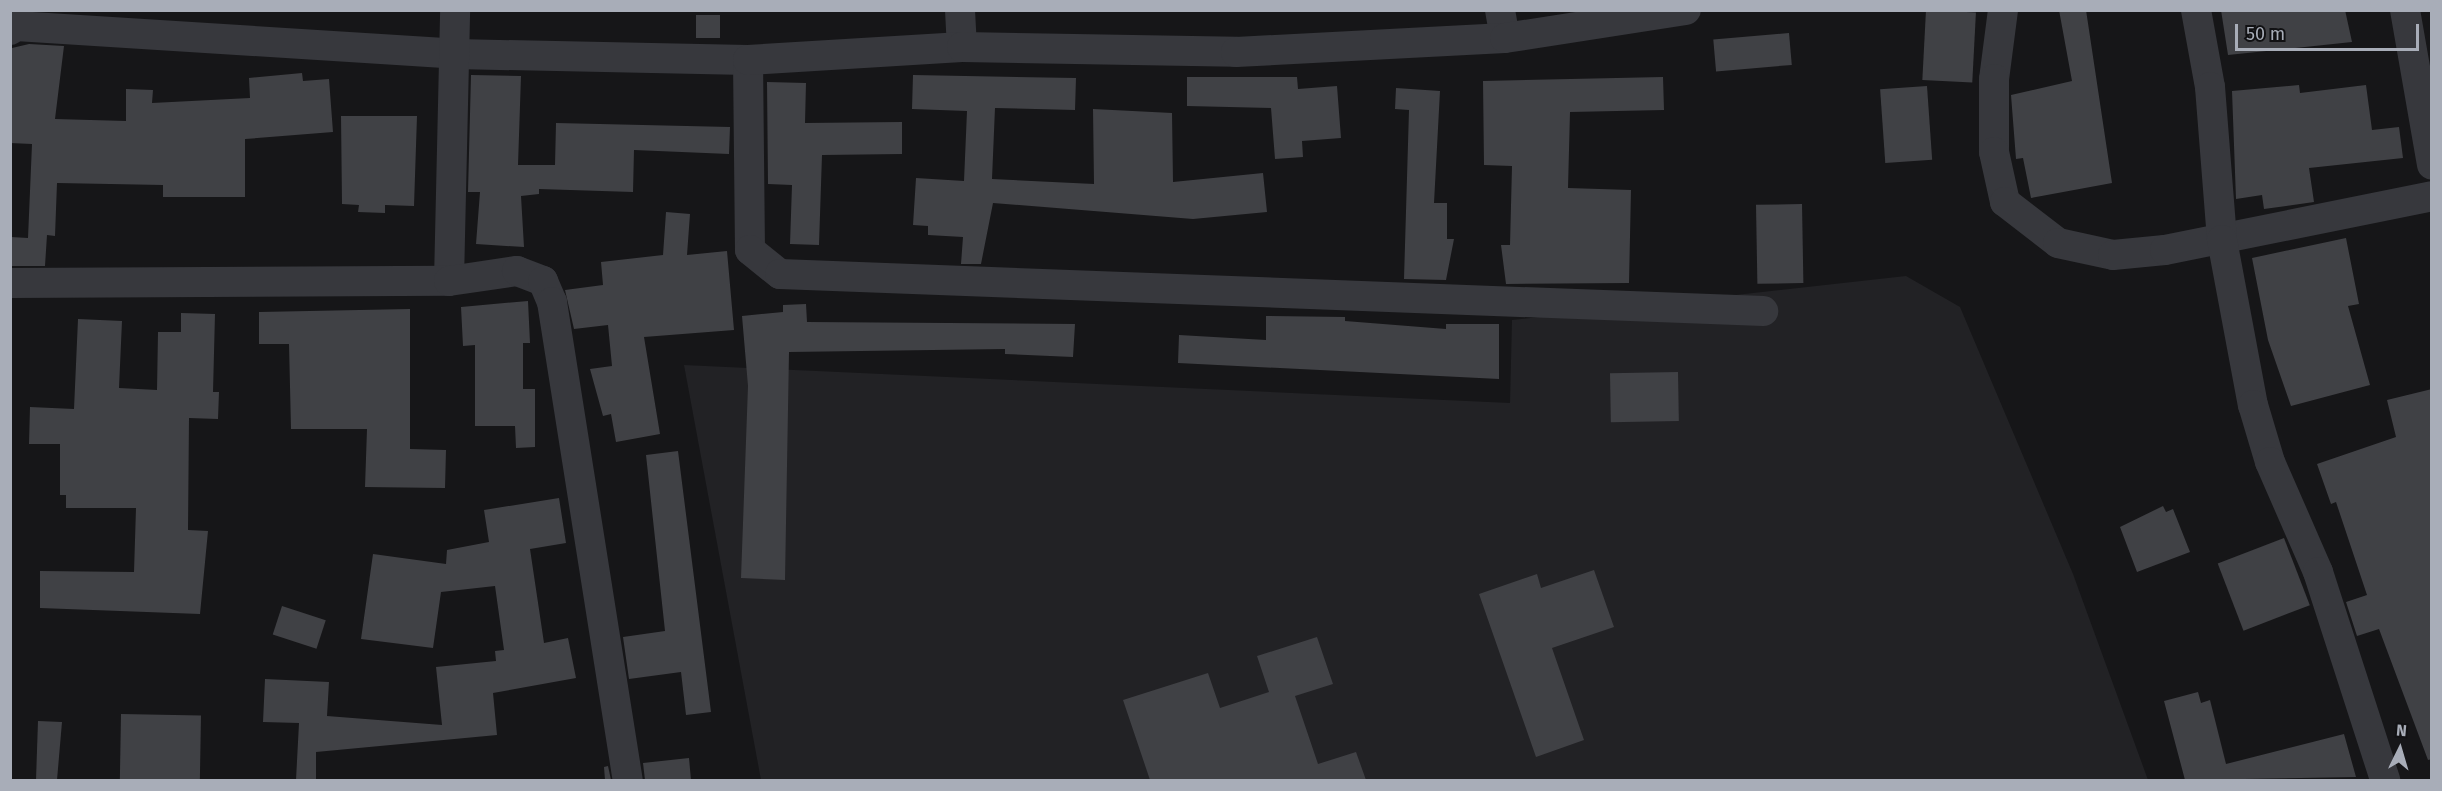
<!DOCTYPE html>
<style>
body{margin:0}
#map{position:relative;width:2442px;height:791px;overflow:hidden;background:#161618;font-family:"Fira Sans",sans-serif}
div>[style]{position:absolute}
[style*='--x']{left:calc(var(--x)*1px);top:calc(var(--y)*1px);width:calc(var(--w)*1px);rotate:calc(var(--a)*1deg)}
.built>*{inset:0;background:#222225}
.building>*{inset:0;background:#404145;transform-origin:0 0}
.minor>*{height:30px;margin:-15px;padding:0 15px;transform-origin:15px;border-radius:15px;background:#37383d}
span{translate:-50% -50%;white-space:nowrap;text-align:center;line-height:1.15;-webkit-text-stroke:4.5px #111113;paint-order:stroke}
.frame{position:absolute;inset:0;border:12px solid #a8adb8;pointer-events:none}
.north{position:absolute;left:2370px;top:719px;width:60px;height:60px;-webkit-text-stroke:4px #111113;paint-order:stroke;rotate:5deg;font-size:16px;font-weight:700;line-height:24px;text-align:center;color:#a8adb8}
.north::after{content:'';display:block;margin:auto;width:21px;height:27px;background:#a8adb8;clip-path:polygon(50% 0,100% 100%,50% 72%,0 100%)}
.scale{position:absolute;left:2235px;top:24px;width:184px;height:27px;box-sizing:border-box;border:3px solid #a8adb8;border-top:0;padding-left:8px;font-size:18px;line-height:21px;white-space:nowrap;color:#a8adb8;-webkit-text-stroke:4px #111113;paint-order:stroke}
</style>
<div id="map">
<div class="built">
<div style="clip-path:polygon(1906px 276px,1960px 307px,2073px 574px,2148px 780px,761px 780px,684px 365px,1510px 403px,1512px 320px)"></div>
</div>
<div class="building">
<div style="left:1926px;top:10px;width:50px;height:70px;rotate:3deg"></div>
<div style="clip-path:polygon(2059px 10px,2086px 10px,2112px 183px,2031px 198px,2023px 158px,2016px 159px,2011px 95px,2072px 81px)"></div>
<div style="clip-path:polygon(2221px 10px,2345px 10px,2352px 42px,2228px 55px)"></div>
<div style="left:696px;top:15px;width:24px;height:23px"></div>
<div style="left:1789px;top:33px;width:32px;height:76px;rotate:85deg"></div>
<div style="clip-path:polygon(29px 44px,64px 46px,55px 119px,126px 121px,126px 89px,153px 90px,152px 103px,250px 98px,249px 78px,302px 73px,303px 81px,329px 79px,333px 132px,245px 139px,245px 197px,163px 197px,163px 185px,57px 183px,55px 236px,47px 235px,45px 266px,10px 266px,11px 237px,28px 238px,32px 144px,10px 143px,12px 48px)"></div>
<div style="clip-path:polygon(471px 75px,521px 76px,518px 165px,555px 165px,556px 123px,730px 127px,729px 154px,634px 150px,633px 192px,539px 189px,539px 194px,521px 196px,524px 247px,476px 244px,480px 192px,468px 192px)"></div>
<div style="clip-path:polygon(913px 75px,1076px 78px,1075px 110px,995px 108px,992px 179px,1094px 184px,1093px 109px,1172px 113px,1173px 182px,1263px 173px,1267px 212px,1193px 219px,993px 203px,981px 264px,961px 264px,963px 237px,928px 235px,928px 226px,913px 225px,916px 178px,964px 181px,967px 111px,912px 109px)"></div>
<div style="clip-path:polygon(1187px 77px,1297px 77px,1298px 89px,1337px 86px,1341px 138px,1302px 141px,1303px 157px,1275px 159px,1271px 108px,1187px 106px)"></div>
<div style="clip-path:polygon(1663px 77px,1664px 110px,1570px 112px,1568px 188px,1631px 190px,1629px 283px,1506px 284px,1501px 245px,1510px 245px,1512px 166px,1484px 165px,1483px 81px)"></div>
<div style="clip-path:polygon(767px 82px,806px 83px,805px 123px,902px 122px,902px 154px,822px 155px,819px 245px,790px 244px,792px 185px,768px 184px)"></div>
<div style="clip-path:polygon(2299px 85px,2300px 93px,2366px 85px,2372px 130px,2399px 127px,2403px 158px,2309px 168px,2314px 202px,2264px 209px,2262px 195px,2236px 199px,2232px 91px)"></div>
<div style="left:1927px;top:86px;width:74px;height:47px;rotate:86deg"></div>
<div style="clip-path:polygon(1396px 88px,1440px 91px,1434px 203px,1447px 203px,1447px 239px,1454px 239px,1446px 280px,1404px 279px,1409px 110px,1395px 109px)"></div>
<div style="clip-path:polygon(341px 116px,417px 116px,414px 206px,385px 205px,385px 213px,358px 212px,359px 205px,342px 204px)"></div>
<div style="left:1802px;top:204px;width:79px;height:46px;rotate:89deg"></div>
<div style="clip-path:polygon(666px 212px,690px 214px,687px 255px,727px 251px,734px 330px,644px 337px,660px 434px,616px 442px,611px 414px,603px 416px,590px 369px,612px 366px,608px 325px,574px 329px,565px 290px,603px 285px,601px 262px,663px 255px)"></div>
<div style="clip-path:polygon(2346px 238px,2359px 304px,2348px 306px,2370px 385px,2291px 406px,2268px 340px,2252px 258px)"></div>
<div style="clip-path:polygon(528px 301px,530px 343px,523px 343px,523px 389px,535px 389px,535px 447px,516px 448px,515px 426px,475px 426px,475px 345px,463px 346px,461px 307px)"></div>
<div style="clip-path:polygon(806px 304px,807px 322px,1075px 324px,1073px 357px,1005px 354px,1005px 349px,789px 352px,785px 580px,741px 578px,748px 386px,742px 316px,783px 312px,783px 305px)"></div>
<div style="clip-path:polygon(410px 309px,410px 449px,446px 450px,445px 488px,365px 487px,367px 429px,291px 429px,289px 344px,259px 344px,259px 312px)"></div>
<div style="clip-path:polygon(181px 313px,215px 314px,213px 392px,219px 392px,218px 419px,189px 418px,188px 530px,208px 531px,200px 614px,40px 608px,40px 571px,134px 572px,136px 508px,66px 508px,66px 495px,60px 495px,60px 444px,29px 444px,30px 407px,74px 409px,78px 319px,122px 321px,119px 388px,157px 390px,158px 332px,181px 332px)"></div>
<div style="clip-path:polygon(1266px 316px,1345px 317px,1345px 321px,1446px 329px,1446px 324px,1499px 324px,1499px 379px,1178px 363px,1179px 335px,1266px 340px)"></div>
<div style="left:1678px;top:372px;width:49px;height:68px;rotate:89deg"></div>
<div style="clip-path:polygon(2432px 389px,2432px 759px,2428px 760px,2379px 629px,2357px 636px,2346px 602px,2367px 595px,2336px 502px,2331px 504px,2317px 464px,2396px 437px,2387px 400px)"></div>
<div style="clip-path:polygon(678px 451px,711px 712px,686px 715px,681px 672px,629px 679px,623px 637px,665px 631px,646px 455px)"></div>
<div style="clip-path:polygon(559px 498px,566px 543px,530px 549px,544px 643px,568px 638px,576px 678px,493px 693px,497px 735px,316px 752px,316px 780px,296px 780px,299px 723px,263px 722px,265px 679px,329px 682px,327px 716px,442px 725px,436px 667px,496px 661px,495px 651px,504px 650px,495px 586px,441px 592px,433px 648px,361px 639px,373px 554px,446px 564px,447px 550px,489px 542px,484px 510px)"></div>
<div style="clip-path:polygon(2163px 506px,2166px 512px,2173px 509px,2190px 552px,2137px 572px,2120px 527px)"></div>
<div style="left:2284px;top:538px;width:72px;height:71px;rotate:69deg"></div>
<div style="clip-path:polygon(1594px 570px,1614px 627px,1552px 648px,1584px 740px,1536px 757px,1479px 594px,1537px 574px,1541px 588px)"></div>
<div style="left:282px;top:606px;width:46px;height:30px;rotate:18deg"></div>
<div style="clip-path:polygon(1317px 637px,1333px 684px,1295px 696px,1318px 764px,1356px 752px,1366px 780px,1150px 780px,1123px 700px,1208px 673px,1220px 708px,1269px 692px,1257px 656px)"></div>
<div style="clip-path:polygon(2198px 692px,2201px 703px,2210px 700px,2226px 764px,2344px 734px,2356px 777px,2185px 780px,2164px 701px)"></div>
<div style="left:121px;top:714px;width:80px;height:66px;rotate:1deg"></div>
<div style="clip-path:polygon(38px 721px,62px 722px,57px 780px,36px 780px)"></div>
<div style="clip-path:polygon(689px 758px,691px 780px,645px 780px,643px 763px)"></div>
<div style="clip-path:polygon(608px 766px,611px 780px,605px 780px,604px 767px)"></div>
</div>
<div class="minor">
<div style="--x:960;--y:10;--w:37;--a:87"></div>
<div style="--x:1500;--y:10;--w:28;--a:80"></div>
<div style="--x:2003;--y:10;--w:70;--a:97.4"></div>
<div style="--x:1994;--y:79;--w:73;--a:90"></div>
<div style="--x:1994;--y:152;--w:51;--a:77.6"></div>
<div style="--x:2005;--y:202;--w:67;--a:37.7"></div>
<div style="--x:2058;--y:243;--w:56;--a:12.3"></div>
<div style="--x:2113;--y:255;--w:52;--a:-5.5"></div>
<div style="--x:2165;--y:250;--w:272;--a:-11.4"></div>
<div style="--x:2196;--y:10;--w:78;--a:79.7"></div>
<div style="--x:2210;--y:87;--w:153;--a:85.5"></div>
<div style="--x:2222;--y:240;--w:168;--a:79.4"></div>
<div style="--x:2253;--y:405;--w:59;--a:73.4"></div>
<div style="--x:2270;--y:462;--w:120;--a:66.4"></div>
<div style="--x:2318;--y:572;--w:219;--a:72.1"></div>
<div style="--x:2405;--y:10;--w:157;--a:80.1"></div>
<div style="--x:10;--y:30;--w:7;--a:-34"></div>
<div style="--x:16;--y:26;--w:441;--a:3.6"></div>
<div style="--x:456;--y:54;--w:292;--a:1.2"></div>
<div style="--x:748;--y:60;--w:190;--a:89.4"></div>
<div style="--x:750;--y:250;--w:38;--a:39"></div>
<div style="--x:780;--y:274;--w:984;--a:2.16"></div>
<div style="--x:748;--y:60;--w:214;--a:-3.5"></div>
<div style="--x:962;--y:47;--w:274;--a:1"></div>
<div style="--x:1236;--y:52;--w:269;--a:-3"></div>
<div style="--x:1505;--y:38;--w:183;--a:-8.8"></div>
<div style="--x:449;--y:281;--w:271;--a:-88.7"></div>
<div style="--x:10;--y:283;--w:439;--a:-0.3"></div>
<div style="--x:449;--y:281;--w:69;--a:-8.4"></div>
<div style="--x:517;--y:271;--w:28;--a:21"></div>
<div style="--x:543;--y:281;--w:23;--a:67"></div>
<div style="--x:552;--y:302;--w:484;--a:81"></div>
</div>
<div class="frame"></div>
<div class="north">N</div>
<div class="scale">50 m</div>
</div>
